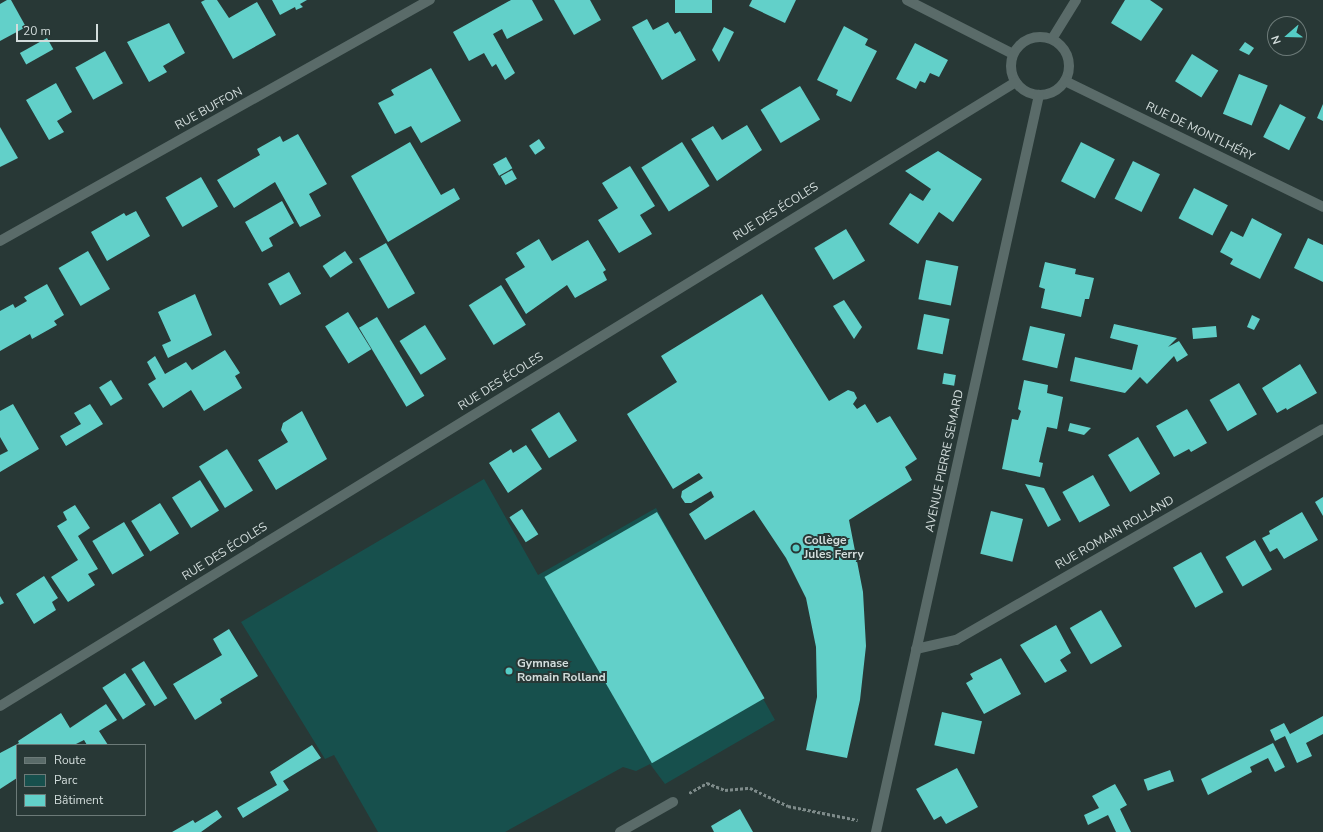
<!DOCTYPE html>
<meta charset="utf-8">
<style>
body{margin:0}
#map{position:relative;width:1323px;height:832px;overflow:hidden;background:#283836;font-family:"Nunito Sans",sans-serif}
div>[style]{position:absolute}
[style*='--x']{left:calc(var(--x)*1px);top:calc(var(--y)*1px);width:calc(var(--w)*1px);rotate:calc(var(--a)*1deg)}
.green>*{inset:0;background:#17504d}
.building>*{inset:0;background:#62d0c9;transform-origin:0 0}
.path>*{height:2.5px;margin-top:-1.25px;transform-origin:0;background:repeating-linear-gradient(90deg,#7e8b8a 0 3px,transparent 0 5px)}
.minor>*{height:10px;margin:-5px;padding:0 5px;transform-origin:5px;border-radius:5px;background:#5a6b69}
.minor>.ring{margin:-5px;padding:0;box-sizing:content-box;background:none;border:10px solid #5a6b69;border-radius:50%}
.dots>*{width:11px;height:11px;translate:-50% -50%;box-sizing:border-box;border:2px solid #283836;border-radius:50%}
span{translate:-50% -50%;white-space:nowrap;text-align:center;line-height:1.15;-webkit-text-stroke:4px #283836;paint-order:stroke}
.street-label{font-size:12px;color:#d3dddc}
.poi-label{font-size:12px;color:#d3dddc;font-weight:700}
.left{translate:0 -50%;text-align:left}
.legend{position:absolute;left:16px;top:744px;width:130px;height:72px;box-sizing:border-box;background:#283836;border:1px solid #6c7a78;margin:0;padding:5px 7px;list-style:none;font-size:12px;color:#d3dddc}
.legend li{display:flex;align-items:center;gap:8px;height:20px}
.legend b{width:20px;border:1px solid #6c7a78}
.north{position:absolute;left:1267px;top:16px;width:40px;height:40px;box-sizing:border-box;background:#283836;border:1px solid #6c7a78;border-radius:50%;rotate:250deg;font-size:11px;font-weight:700;line-height:16px;text-align:center;color:#d3dddc}
.north::after{content:'';display:block;margin:auto;width:14px;height:18px;background:#55cdc6;clip-path:polygon(50% 0,100% 100%,50% 72%,0 100%)}
.scale{position:absolute;left:16px;top:24px;width:82px;height:18px;box-sizing:border-box;border:2px solid #d3dddc;border-top:0;padding-left:5px;font-size:12px;line-height:14px;white-space:nowrap;color:#d3dddc;-webkit-text-stroke:3px #283836;paint-order:stroke}
</style>
<div id="map">
<div class="green">
<div style="clip-path:polygon(484px 479px,538px 575px,656px 508px,775px 720px,665px 784px,650px 764px,636px 771px,623px 767px,505px 832px,378px 832px,334px 755px,325px 759px,241px 622px)"></div>
</div>
<div class="building">
<div style="clip-path:polygon(7px 0,11px 0,26px 27px,0 41px,0 4px)"></div>
<div style="clip-path:polygon(205px 0,217px 0,229px 18px,257px 2px,276px 35px,233px 59px,201px 2px)"></div>
<div style="clip-path:polygon(272px 0,307px 0,300px 4px,303px 7px,296px 10px,295px 7px,280px 15px)"></div>
<div style="clip-path:polygon(511px 0,532px 0,543px 20px,507px 39px,502px 29px,493px 34px,515px 73px,505px 80px,496px 64px,492px 67px,484px 53px,469px 61px,453px 32px)"></div>
<div style="clip-path:polygon(554px 0,590px 0,601px 20px,574px 35px)"></div>
<div style="left:675px;top:0;width:37px;height:13px"></div>
<div style="clip-path:polygon(752px 0,796px 0,785px 23px,749px 6px)"></div>
<div style="clip-path:polygon(1125px 0,1150px 0,1163px 9px,1141px 41px,1111px 23px)"></div>
<div style="clip-path:polygon(647px 19px,653px 30px,668px 22px,675px 34px,680px 31px,696px 60px,662px 80px,632px 27px)"></div>
<div style="clip-path:polygon(169px 23px,185px 53px,163px 66px,167px 72px,149px 82px,127px 42px)"></div>
<div style="clip-path:polygon(844px 26px,868px 39px,865px 45px,877px 51px,851px 102px,836px 95px,838px 90px,817px 80px)"></div>
<div style="clip-path:polygon(724px 27px,734px 32px,719px 62px,712px 50px)"></div>
<div style="left:47px;top:38px;width:13px;height:31px;rotate:61deg"></div>
<div style="clip-path:polygon(1245px 42px,1254px 48px,1249px 55px,1239px 50px)"></div>
<div style="clip-path:polygon(915px 43px,948px 60px,939px 77px,930px 73px,925px 83px,920px 81px,916px 89px,896px 79px)"></div>
<div style="left:105px;top:51px;width:37px;height:34px;rotate:61deg"></div>
<div style="left:1192px;top:54px;width:31px;height:32px;rotate:32deg"></div>
<div style="clip-path:polygon(431px 68px,461px 121px,421px 143px,411px 126px,395px 134px,378px 103px,394px 95px,391px 90px)"></div>
<div style="left:1239px;top:74px;width:31px;height:43px;rotate:22deg"></div>
<div style="clip-path:polygon(56px 83px,72px 112px,57px 121px,64px 132px,49px 140px,26px 100px)"></div>
<div style="left:800px;top:86px;width:39px;height:46px;rotate:59deg"></div>
<div style="left:1280px;top:104px;width:29px;height:37px;rotate:27deg"></div>
<div style="clip-path:polygon(1323px 104px,1323px 121px,1317px 118px)"></div>
<div style="clip-path:polygon(747px 125px,762px 150px,717px 181px,691px 139px,713px 126px,722px 140px)"></div>
<div style="clip-path:polygon(0 127px,18px 158px,0 167px)"></div>
<div style="clip-path:polygon(298px 134px,327px 184px,309px 194px,321px 216px,300px 227px,275px 182px,234px 208px,217px 180px,260px 155px,257px 149px,280px 136px,283px 142px)"></div>
<div style="left:539px;top:139px;width:11px;height:12px;rotate:56deg"></div>
<div style="clip-path:polygon(410px 142px,441px 195px,454px 188px,460px 199px,388px 242px,351px 176px)"></div>
<div style="left:682px;top:142px;width:52px;height:48px;rotate:58deg"></div>
<div style="left:1081px;top:142px;width:38px;height:44px;rotate:27deg"></div>
<div style="clip-path:polygon(938px 151px,982px 179px,953px 222px,939px 212px,918px 244px,889px 224px,910px 193px,923px 201px,931px 189px,905px 171px)"></div>
<div style="left:506px;top:157px;width:13px;height:15px;rotate:61deg"></div>
<div style="left:1133px;top:161px;width:30px;height:42px;rotate:26deg"></div>
<div style="clip-path:polygon(630px 166px,655px 206px,640px 215px,652px 234px,619px 253px,598px 220px,618px 208px,602px 183px)"></div>
<div style="left:512px;top:170px;width:10px;height:13px;rotate:61deg"></div>
<div style="left:201px;top:177px;width:34px;height:41px;rotate:60deg"></div>
<div style="left:1194px;top:188px;width:38px;height:34px;rotate:27deg"></div>
<div style="clip-path:polygon(282px 201px,294px 223px,269px 238px,273px 246px,262px 252px,245px 222px)"></div>
<div style="clip-path:polygon(136px 211px,150px 236px,107px 261px,91px 232px,124px 213px,126px 216px)"></div>
<div style="clip-path:polygon(1252px 218px,1282px 234px,1260px 279px,1230px 264px,1233px 259px,1220px 252px,1231px 231px,1243px 237px)"></div>
<div style="left:846px;top:229px;width:37px;height:37px;rotate:59deg"></div>
<div style="clip-path:polygon(1308px 238px,1323px 245px,1323px 282px,1294px 268px)"></div>
<div style="clip-path:polygon(539px 239px,552px 261px,588px 240px,606px 270px,603px 272px,607px 280px,575px 298px,567px 285px,526px 314px,505px 279px,525px 267px,516px 253px)"></div>
<div style="left:386px;top:243px;width:58px;height:31px;rotate:60deg"></div>
<div style="left:88px;top:251px;width:44px;height:34px;rotate:60deg"></div>
<div style="left:345px;top:251px;width:14px;height:27px;rotate:56deg"></div>
<div style="left:926px;top:260px;width:33px;height:40px;rotate:11deg"></div>
<div style="clip-path:polygon(1045px 262px,1076px 269px,1075px 274px,1094px 278px,1089px 299px,1085px 299px,1081px 317px,1041px 308px,1045px 289px,1039px 287px)"></div>
<div style="left:289px;top:272px;width:25px;height:24px;rotate:61deg"></div>
<div style="clip-path:polygon(47px 284px,64px 315px,54px 321px,57px 325px,32px 339px,30px 334px,0 351px,0 311px,13px 304px,15px 308px,27px 301px,24px 297px)"></div>
<div style="left:501px;top:285px;width:47px;height:38px;rotate:58deg"></div>
<div style="clip-path:polygon(195px 294px,212px 335px,168px 358px,162px 345px,171px 341px,158px 312px)"></div>
<div style="clip-path:polygon(762px 294px,829px 401px,848px 390px,854px 392px,857px 398px,853px 404px,857px 409px,865px 404px,877px 423px,890px 416px,917px 459px,905px 467px,912px 480px,849px 520px,863px 592px,866px 646px,860px 700px,847px 758px,806px 750px,817px 697px,816px 647px,806px 598px,786px 558px,754px 510px,705px 540px,689px 514px,714px 497px,711px 491px,691px 503px,685px 503px,681px 497px,682px 491px,703px 478px,699px 473px,673px 489px,627px 414px,677px 382px,661px 356px)"></div>
<div style="clip-path:polygon(844px 300px,862px 327px,854px 339px,833px 306px)"></div>
<div style="left:348px;top:312px;width:44px;height:27px;rotate:58deg"></div>
<div style="left:924px;top:314px;width:26px;height:36px;rotate:11deg"></div>
<div style="clip-path:polygon(1252px 315px,1260px 319px,1254px 330px,1247px 327px)"></div>
<div style="left:377px;top:317px;width:92px;height:21px;rotate:59deg"></div>
<div style="clip-path:polygon(1114px 324px,1177px 338px,1168px 347px,1179px 341px,1188px 355px,1177px 362px,1174px 356px,1147px 384px,1140px 377px,1125px 393px,1070px 381px,1075px 357px,1132px 370px,1138px 345px,1110px 338px)"></div>
<div style="left:425px;top:325px;width:40px;height:30px;rotate:58deg"></div>
<div style="left:1030px;top:326px;width:36px;height:35px;rotate:13deg"></div>
<div style="left:1216px;top:326px;width:11px;height:24px;rotate:85deg"></div>
<div style="clip-path:polygon(225px 350px,240px 373px,235px 376px,242px 388px,204px 411px,191px 390px,163px 408px,148px 384px,156px 379px,147px 362px,155px 356px,165px 374px,186px 362px,192px 370px)"></div>
<div style="clip-path:polygon(1300px 364px,1317px 393px,1287px 410px,1286px 408px,1277px 413px,1262px 388px)"></div>
<div style="left:944px;top:373px;width:12px;height:11px;rotate:9deg"></div>
<div style="left:111px;top:380px;width:22px;height:14px;rotate:58deg"></div>
<div style="clip-path:polygon(1024px 380px,1048px 385px,1047px 393px,1063px 397px,1057px 429px,1047px 427px,1039px 462px,1043px 463px,1040px 477px,1002px 469px,1012px 419px,1018px 420px,1021px 411px,1018px 409px)"></div>
<div style="left:1239px;top:383px;width:36px;height:34px;rotate:60deg"></div>
<div style="clip-path:polygon(13px 404px,39px 449px,0 472px,0 455px,8px 451px,0 437px,0 411px)"></div>
<div style="clip-path:polygon(90px 404px,103px 424px,66px 446px,60px 436px,81px 424px,74px 413px)"></div>
<div style="clip-path:polygon(1187px 409px,1207px 443px,1191px 452px,1189px 449px,1174px 457px,1156px 426px)"></div>
<div style="clip-path:polygon(302px 411px,327px 459px,276px 490px,258px 460px,288px 442px,281px 430px,283px 423px)"></div>
<div style="left:559px;top:412px;width:34px;height:33px;rotate:58deg"></div>
<div style="clip-path:polygon(1070px 423px,1091px 428px,1084px 435px,1068px 431px)"></div>
<div style="left:1138px;top:437px;width:43px;height:35px;rotate:59deg"></div>
<div style="clip-path:polygon(526px 445px,542px 469px,508px 493px,489px 463px,511px 449px,513px 453px)"></div>
<div style="left:227px;top:449px;width:49px;height:33px;rotate:58deg"></div>
<div style="left:1093px;top:475px;width:35px;height:35px;rotate:61deg"></div>
<div style="left:200px;top:480px;width:36px;height:33px;rotate:58deg"></div>
<div style="clip-path:polygon(1025px 484px,1044px 488px,1061px 520px,1048px 527px)"></div>
<div style="clip-path:polygon(1323px 497px,1323px 516px,1315px 502px)"></div>
<div style="left:160px;top:503px;width:36px;height:34px;rotate:58deg"></div>
<div style="clip-path:polygon(75px 505px,90px 528px,78px 536px,98px 569px,88px 574px,95px 585px,68px 602px,51px 577px,78px 560px,57px 526px,67px 520px,63px 512px)"></div>
<div style="left:522px;top:509px;width:30px;height:15px;rotate:57deg"></div>
<div style="left:991px;top:511px;width:33px;height:44px;rotate:14deg"></div>
<div style="left:657px;top:512px;width:215px;height:130px;rotate:60deg"></div>
<div style="clip-path:polygon(1302px 512px,1318px 540px,1284px 559px,1277px 548px,1270px 552px,1262px 538px,1270px 534px,1269px 531px)"></div>
<div style="left:124px;top:522px;width:39px;height:37px;rotate:59deg"></div>
<div style="left:1255px;top:540px;width:34px;height:34px;rotate:60deg"></div>
<div style="left:1201px;top:552px;width:46px;height:32px;rotate:61deg"></div>
<div style="clip-path:polygon(44px 576px,58px 598px,52px 602px,56px 610px,34px 624px,16px 594px)"></div>
<div style="clip-path:polygon(0 596px,4px 603px,0 605px)"></div>
<div style="left:1101px;top:610px;width:42px;height:36px;rotate:60deg"></div>
<div style="clip-path:polygon(1056px 625px,1071px 653px,1060px 660px,1067px 671px,1045px 683px,1020px 645px)"></div>
<div style="clip-path:polygon(229px 629px,258px 676px,220px 699px,222px 703px,195px 720px,173px 684px,222px 655px,213px 639px)"></div>
<div style="clip-path:polygon(1001px 658px,1021px 694px,984px 714px,966px 683px,973px 679px,970px 674px)"></div>
<div style="left:144px;top:661px;width:44px;height:15px;rotate:58deg"></div>
<div style="left:125px;top:673px;width:38px;height:27px;rotate:57deg"></div>
<div style="clip-path:polygon(106px 704px,117px 720px,99px 731px,108px 745px,87px 745px,84px 740px,74px 745px,17px 745px,17px 778px,0 789px,0 753px,19px 743px,18px 741px,61px 713px,70px 728px)"></div>
<div style="left:942px;top:712px;width:41px;height:34px;rotate:13deg"></div>
<div style="clip-path:polygon(1323px 716px,1323px 734px,1306px 743px,1312px 756px,1297px 763px,1285px 736px,1275px 741px,1270px 730px,1284px 723px,1290px 734px)"></div>
<div style="clip-path:polygon(1273px 743px,1285px 767px,1275px 772px,1268px 758px,1250px 767px,1252px 772px,1208px 795px,1201px 779px)"></div>
<div style="clip-path:polygon(312px 745px,321px 758px,283px 781px,289px 790px,243px 818px,237px 808px,277px 785px,270px 772px)"></div>
<div style="clip-path:polygon(957px 768px,978px 807px,946px 824px,941px 816px,934px 820px,916px 789px)"></div>
<div style="left:1170px;top:770px;width:12px;height:28px;rotate:70deg"></div>
<div style="clip-path:polygon(1115px 784px,1127px 805px,1120px 809px,1131px 832px,1116px 832px,1108px 815px,1088px 825px,1084px 815px,1099px 808px,1092px 796px)"></div>
<div style="clip-path:polygon(740px 809px,753px 832px,714px 832px,711px 826px)"></div>
<div style="clip-path:polygon(217px 810px,222px 817px,201px 832px,172px 832px,193px 820px,195px 823px)"></div>
</div>
<div class="path">
<div style="--x:689;--y:793;--w:21;--a:-29"></div>
<div style="--x:707;--y:783;--w:19;--a:21"></div>
<div style="--x:725;--y:790;--w:25;--a:-5"></div>
<div style="--x:750;--y:788;--w:42;--a:25.3"></div>
<div style="--x:788;--y:806;--w:71;--a:11.3"></div>
</div>
<div class="minor">
<div style="--x:907;--y:0;--w:119;--a:27"></div>
<div class="ring" style="left:1011px;top:37px;width:48px;height:48px"></div>
<div style="--x:1052;--y:39;--w:46;--a:-58.4"></div>
<div style="--x:1065;--y:81;--w:287;--a:26"></div>
<div style="--x:0;--y:241;--w:493;--a:-29.3"></div>
<div style="--x:916;--y:649;--w:41;--a:-12.7"></div>
<div style="--x:956;--y:640;--w:423;--a:-29.9"></div>
<div style="--x:0;--y:706;--w:1192;--a:-31.56"></div>
<div style="--x:620;--y:832;--w:61;--a:-29.5"></div>
<div style="--x:876;--y:832;--w:755;--a:-77.53"></div>
</div>
<div class="dots">
<div style="left:796px;top:548px;background:#55cdc6"></div>
<div style="left:509px;top:671px;background:#55cdc6"></div>
</div>
<div class="street-label">
<span style="left:209px;top:109px;rotate:-29deg">RUE BUFFON</span>
<span style="left:1200px;top:132px;rotate:26deg">RUE DE MONTLHÉRY</span>
<span style="left:776px;top:212px;rotate:-32deg">RUE DES ÉCOLES</span>
<span style="left:501px;top:382px;rotate:-32deg">RUE DES ÉCOLES</span>
<span style="left:945px;top:461px;rotate:-78deg">AVENUE PIERRE SEMARD</span>
<span style="left:1115px;top:533px;rotate:-30deg">RUE ROMAIN ROLLAND</span>
<span style="left:225px;top:552px;rotate:-32deg">RUE DES ÉCOLES</span>
</div>
<div class="poi-label">
<span class="left" style="left:804px;top:548px">Collège<br>Jules Ferry</span>
<span class="left" style="left:517px;top:671px">Gymnase<br>Romain Rolland</span>
</div>
<ul class="legend">
<li><b style="height:5px;background:#5a6b69"></b>Route</li>
<li><b style="height:11px;background:#17504d"></b>Parc</li>
<li><b style="height:11px;background:#62d0c9"></b>Bâtiment</li>
</ul>
<div class="north">N</div>
<div class="scale">20 m</div>
</div>
